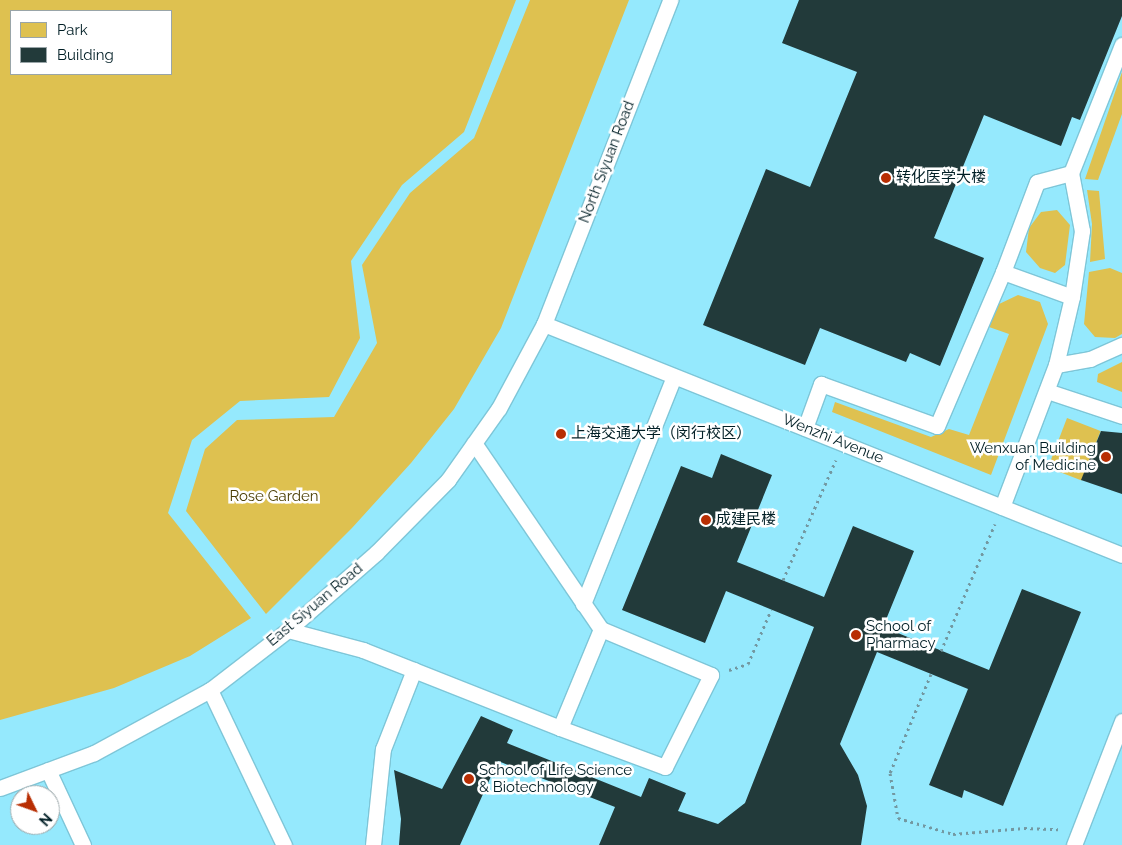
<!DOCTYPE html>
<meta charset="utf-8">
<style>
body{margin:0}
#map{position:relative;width:1122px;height:845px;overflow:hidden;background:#c5effa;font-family:Raleway,"Noto Sans SC",sans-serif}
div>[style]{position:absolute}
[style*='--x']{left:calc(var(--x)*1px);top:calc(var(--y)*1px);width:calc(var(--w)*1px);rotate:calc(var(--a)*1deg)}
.built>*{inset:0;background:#95e9fd}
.green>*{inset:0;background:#dec150;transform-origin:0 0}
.building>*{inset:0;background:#223a3a}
.path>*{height:3px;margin-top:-1.5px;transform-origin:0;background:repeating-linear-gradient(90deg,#7398a1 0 2.5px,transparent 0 6.5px)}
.roads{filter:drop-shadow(1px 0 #7ec6d8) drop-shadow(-1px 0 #7ec6d8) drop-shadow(0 1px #7ec6d8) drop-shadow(0 -1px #7ec6d8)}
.service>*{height:15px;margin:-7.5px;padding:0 7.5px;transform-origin:7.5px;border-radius:7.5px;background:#fff}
.dots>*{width:14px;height:14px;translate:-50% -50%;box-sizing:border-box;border:2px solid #fff;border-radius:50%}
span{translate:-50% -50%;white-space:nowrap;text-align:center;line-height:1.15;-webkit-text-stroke:5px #fff;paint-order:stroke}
.street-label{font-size:15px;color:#001e25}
.poi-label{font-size:15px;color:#001e25}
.left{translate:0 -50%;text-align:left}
.right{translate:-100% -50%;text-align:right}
.park-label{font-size:15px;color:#4b3e04}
.legend{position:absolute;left:10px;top:10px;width:162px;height:65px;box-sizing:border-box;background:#fff;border:1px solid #99a5a8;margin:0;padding:6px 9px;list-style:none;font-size:15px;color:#001e25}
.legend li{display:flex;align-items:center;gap:10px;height:25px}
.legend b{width:25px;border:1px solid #99a5a8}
.north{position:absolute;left:10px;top:785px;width:50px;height:50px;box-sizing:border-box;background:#fff;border:1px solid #99a5a8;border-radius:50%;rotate:132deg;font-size:14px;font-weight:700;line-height:20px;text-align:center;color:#001e25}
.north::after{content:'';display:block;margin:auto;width:18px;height:22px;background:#b82e03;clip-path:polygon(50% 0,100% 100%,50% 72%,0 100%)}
</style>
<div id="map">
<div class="built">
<div style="clip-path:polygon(evenodd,0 0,1122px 0,1122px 845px,0 845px,0 0,11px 11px,171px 11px,171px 74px,11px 74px,11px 11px,0 0,20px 795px,50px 795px,50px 825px,20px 825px,20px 795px)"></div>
</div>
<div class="green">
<div style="clip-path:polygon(evenodd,0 0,516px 0,464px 132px,402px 185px,351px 261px,360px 338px,329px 397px,240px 401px,192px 440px,168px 513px,251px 618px,190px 656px,114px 688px,0 720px,0 0,11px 11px,171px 11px,171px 74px,11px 74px,11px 11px)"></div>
<div style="clip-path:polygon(530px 0,629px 0,501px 328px,454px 409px,411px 463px,352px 528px,266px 614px,186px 511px,205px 449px,237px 420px,334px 417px,377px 343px,362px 265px,410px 193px,474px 138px)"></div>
<div style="clip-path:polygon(1122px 72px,1122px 114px,1098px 180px,1085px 179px)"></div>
<div style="clip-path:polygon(1087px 190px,1099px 191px,1105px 259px,1090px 262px,1092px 224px)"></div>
<div style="clip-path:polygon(1057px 210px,1070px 225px,1065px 265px,1055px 273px,1040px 268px,1026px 252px,1029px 228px,1041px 212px)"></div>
<div style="clip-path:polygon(1110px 268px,1122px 273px,1122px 334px,1115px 338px,1095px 337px,1084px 324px,1089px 272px)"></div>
<div style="clip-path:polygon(1018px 295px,1040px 302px,1048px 324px,991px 475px,832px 412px,835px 402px,931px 437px,949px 429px,969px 435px,1009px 334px,989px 327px,997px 305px)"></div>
<div style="clip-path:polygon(1122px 362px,1122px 392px,1097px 382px,1098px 374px)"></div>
<div style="left:1067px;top:418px;width:36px;height:53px;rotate:21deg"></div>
</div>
<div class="building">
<div style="clip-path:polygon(799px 0,1122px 0,1122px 16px,1080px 120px,1072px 117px,1061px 146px,984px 115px,934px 238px,984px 258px,940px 366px,910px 353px,906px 362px,820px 328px,805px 365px,703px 325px,766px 169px,810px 187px,857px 72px,782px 43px)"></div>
<div style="clip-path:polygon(1101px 431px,1122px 433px,1122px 494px,1081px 480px)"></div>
<div style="clip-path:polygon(721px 454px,772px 475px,737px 562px,824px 597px,853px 526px,914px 551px,883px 627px,989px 670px,1022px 589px,1081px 612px,1003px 806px,964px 790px,962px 798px,929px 785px,968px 689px,877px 652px,840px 744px,858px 775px,867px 806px,861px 845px,599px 845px,615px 807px,498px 761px,460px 845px,399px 845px,401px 819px,394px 770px,442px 789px,481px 716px,513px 730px,507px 743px,641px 797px,649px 778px,686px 793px,678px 811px,718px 824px,745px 803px,814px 627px,726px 591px,705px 643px,622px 610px,681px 466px,712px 478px)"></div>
</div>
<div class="path">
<div style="--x:783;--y:580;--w:131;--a:-66.2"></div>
<div style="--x:941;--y:651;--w:138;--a:-67"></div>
<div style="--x:729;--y:670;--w:20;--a:-18"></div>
<div style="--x:748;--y:664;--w:59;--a:-66.9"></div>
<div style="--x:931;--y:674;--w:107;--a:112.5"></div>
<div style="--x:890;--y:773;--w:46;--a:79.9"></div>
<div style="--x:898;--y:818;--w:57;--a:16.2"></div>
<div style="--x:953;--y:834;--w:71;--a:-4.8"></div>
<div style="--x:1024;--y:828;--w:34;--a:2"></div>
</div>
<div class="roads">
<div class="service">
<div style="--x:1071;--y:173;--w:35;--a:165"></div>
<div style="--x:1037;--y:182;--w:96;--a:110.7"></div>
<div style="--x:1003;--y:272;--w:73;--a:19.9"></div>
<div style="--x:544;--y:324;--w:622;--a:21.78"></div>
<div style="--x:1056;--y:365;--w:35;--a:-10"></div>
<div style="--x:1090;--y:359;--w:35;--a:-24"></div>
<div style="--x:1047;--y:391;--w:79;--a:18.4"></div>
<div style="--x:805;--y:428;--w:47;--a:-70"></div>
<div style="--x:821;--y:384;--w:123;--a:19.9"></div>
<div style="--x:937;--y:426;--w:168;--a:-66.8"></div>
<div style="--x:1002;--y:507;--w:152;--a:-69.2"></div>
<div style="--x:1056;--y:365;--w:70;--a:-76.8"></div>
<div style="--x:1072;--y:297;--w:67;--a:-81.4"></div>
<div style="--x:1082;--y:231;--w:59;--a:-100.7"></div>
<div style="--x:1071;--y:173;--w:138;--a:-68.3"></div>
<div style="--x:583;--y:604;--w:245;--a:-68.2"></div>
<div style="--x:288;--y:630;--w:78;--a:14.9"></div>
<div style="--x:363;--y:650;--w:212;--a:21.6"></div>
<div style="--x:560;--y:728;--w:107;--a:-67.5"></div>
<div style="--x:601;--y:629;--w:225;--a:-124.3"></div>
<div style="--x:210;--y:690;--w:172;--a:64.5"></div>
<div style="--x:560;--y:728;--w:112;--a:20.4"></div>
<div style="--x:665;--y:767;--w:103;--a:-63.4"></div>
<div style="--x:711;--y:675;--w:119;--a:-157.3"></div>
<div style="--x:48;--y:770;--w:83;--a:65"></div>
<div style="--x:0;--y:788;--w:100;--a:-20.4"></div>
<div style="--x:94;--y:753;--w:132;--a:-28.5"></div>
<div style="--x:210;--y:690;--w:98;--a:-37.6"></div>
<div style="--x:288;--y:630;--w:117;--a:-41.2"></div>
<div style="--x:376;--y:553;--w:103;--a:-45.4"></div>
<div style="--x:448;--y:480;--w:88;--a:-54.7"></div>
<div style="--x:499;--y:408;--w:95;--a:-61.8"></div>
<div style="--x:544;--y:324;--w:348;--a:-68.7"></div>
<div style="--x:373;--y:845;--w:97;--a:-84.1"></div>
<div style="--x:383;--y:749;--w:85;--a:-68.6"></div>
<div style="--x:1074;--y:845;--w:133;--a:-68.8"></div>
</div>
</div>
<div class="dots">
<div style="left:886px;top:178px;background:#b82e03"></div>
<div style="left:561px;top:434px;background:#b82e03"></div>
<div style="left:1106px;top:457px;background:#b82e03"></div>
<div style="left:706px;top:520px;background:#b82e03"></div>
<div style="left:856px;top:635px;background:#b82e03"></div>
<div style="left:469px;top:779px;background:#b82e03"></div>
</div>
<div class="street-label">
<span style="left:607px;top:162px;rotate:-69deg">North Siyuan Road</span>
<span style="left:833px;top:439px;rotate:22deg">Wenzhi Avenue</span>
<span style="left:315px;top:605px;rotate:-40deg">East Siyuan Road</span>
</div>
<div class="poi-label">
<span class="left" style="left:896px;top:178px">转化医学大楼</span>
<span class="left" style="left:571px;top:434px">上海交通大学（闵行校区）</span>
<span class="right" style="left:1096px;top:457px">Wenxuan Building<br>of Medicine</span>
<span class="left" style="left:716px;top:520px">成建民楼</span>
<span class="left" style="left:866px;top:635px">School of<br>Pharmacy</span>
<span class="left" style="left:479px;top:779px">School of Life Science<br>&amp; Biotechnology</span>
</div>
<div class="park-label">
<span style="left:274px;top:497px">Rose Garden</span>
</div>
<ul class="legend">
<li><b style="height:14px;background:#dec150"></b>Park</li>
<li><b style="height:14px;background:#223a3a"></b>Building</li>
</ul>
<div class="north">N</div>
</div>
